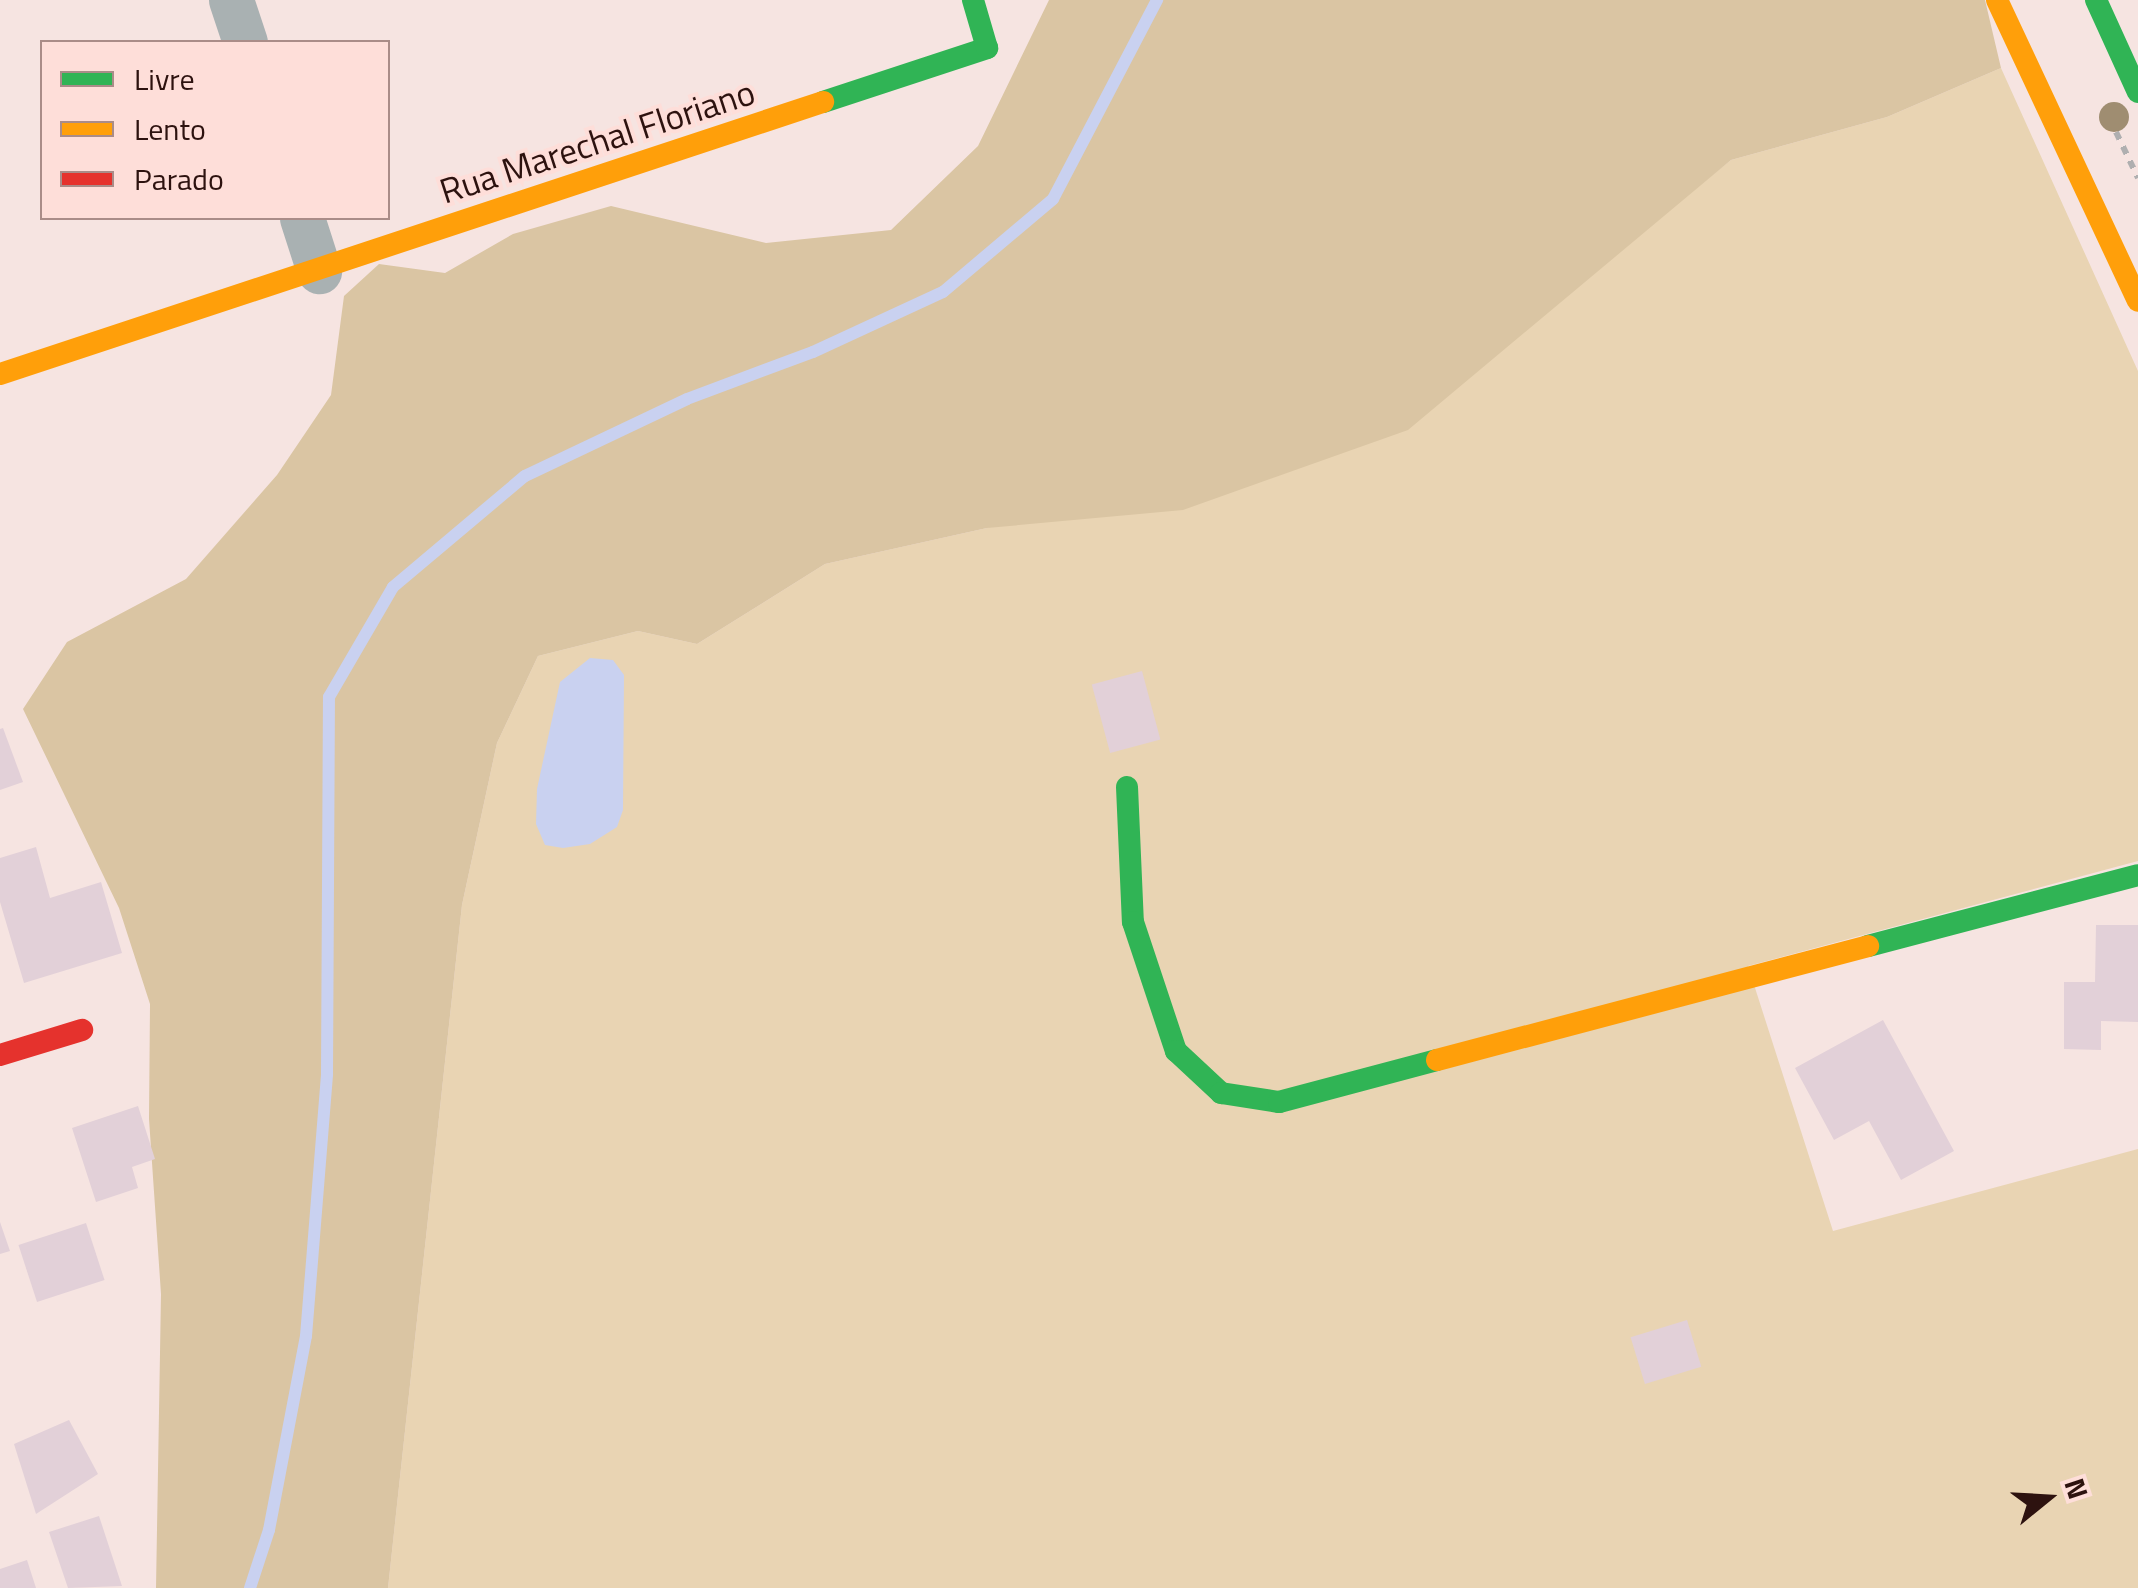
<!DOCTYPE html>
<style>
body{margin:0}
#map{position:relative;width:2138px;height:1588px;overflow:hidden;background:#f6e4e1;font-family:"Titillium Web",sans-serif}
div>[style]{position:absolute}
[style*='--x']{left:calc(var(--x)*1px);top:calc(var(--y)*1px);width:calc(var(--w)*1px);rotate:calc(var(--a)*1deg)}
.green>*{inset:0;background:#e9d4b3}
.forest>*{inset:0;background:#dac5a3}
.water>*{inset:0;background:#c9d1f0}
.stream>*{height:12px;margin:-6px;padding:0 6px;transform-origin:6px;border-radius:6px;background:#c9d1f0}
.building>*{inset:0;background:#e2d0d8;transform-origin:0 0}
.path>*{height:6px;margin-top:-3px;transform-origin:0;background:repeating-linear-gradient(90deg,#afafb0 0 8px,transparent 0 16px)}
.street>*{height:45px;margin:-22.5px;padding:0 22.5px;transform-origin:22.5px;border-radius:22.5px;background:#a9b1b2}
.fast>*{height:22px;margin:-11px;padding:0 11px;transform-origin:11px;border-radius:11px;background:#30b455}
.slow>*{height:22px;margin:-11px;padding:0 11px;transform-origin:11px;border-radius:11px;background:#ff9f0a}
.jam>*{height:22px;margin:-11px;padding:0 11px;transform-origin:11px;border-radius:11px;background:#e5322d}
.trees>*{width:30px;height:30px;margin:-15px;border-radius:50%;background:#9f8d71}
span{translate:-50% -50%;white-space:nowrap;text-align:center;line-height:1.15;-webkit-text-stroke:8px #feded9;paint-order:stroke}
.street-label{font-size:35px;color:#2d120f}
.legend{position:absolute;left:40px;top:40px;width:350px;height:180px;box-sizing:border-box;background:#feded9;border:2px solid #aa8c88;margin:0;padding:12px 18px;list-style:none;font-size:30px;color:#2d120f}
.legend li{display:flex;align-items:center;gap:20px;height:50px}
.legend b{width:50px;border:2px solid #aa8c88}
.north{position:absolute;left:1998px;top:1448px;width:100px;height:100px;-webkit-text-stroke:8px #feded9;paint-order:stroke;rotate:72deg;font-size:28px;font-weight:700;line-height:40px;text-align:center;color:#2d120f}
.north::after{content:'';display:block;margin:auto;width:35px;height:45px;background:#2d120f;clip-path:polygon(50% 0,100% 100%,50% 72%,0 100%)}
</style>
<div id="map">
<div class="green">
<div style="clip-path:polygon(2001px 68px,2138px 371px,2138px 861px,1748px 966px,1833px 1231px,2138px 1149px,2138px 1588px,388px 1588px,462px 905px,497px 743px,538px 656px,638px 631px,697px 644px,825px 564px,987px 528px,1590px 273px,1731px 160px,1887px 117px)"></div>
</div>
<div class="forest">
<div style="clip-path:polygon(1049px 0,1985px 0,2001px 68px,1887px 117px,1731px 160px,1408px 430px,1183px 510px,987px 528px,825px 564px,697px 644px,638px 631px,538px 656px,497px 743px,462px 905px,388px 1588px,156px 1588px,161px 1294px,149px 1119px,150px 1004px,119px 908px,23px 709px,67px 642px,186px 579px,277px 475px,331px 395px,344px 296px,379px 264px,445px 273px,513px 234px,611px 206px,766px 243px,891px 230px,978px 146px)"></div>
</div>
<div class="water">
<div style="clip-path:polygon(590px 658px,613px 660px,624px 675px,623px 810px,617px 827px,590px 844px,563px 848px,545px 845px,536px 824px,537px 789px,560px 682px)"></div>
</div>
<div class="stream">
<div style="--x:250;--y:1588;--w:61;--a:-71.9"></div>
<div style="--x:269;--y:1530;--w:197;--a:-79.2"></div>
<div style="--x:306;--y:1336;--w:263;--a:-85.4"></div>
<div style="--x:327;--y:1074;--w:377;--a:-89.7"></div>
<div style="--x:329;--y:697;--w:127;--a:-59.8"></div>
<div style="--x:393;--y:587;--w:172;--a:-40.1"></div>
<div style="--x:525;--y:476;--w:179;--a:-25.4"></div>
<div style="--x:687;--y:399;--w:134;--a:-20.5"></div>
<div style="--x:813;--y:352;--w:143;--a:-24.8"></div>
<div style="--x:943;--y:292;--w:144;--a:-40.2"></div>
<div style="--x:1053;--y:199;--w:225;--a:-62.4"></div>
</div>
<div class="building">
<div style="left:1142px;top:671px;width:71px;height:52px;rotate:75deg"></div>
<div style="clip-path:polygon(3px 728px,23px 782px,0 790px,0 729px)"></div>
<div style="clip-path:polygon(36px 847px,50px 898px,101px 882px,122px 953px,24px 983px,0 902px,0 858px)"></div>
<div style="clip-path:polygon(2096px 925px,2138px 925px,2138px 1022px,2101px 1021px,2101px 1050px,2064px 1049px,2064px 982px,2095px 982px)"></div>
<div style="clip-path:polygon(1883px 1020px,1954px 1151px,1901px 1180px,1869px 1121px,1834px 1140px,1795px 1068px)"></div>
<div style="clip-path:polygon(138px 1106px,155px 1159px,132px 1167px,138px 1188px,96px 1202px,72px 1128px)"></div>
<div style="clip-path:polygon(0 1222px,10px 1251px,0 1254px)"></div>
<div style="left:86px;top:1223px;width:60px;height:71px;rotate:72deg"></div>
<div style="left:1687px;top:1320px;width:49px;height:59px;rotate:73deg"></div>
<div style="clip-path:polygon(69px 1420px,98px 1474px,36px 1514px,14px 1444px)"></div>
<div style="clip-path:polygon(99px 1516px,122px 1586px,68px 1588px,49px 1532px)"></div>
<div style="clip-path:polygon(27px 1560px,36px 1588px,0 1588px,0 1569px)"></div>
</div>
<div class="path">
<div style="--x:2116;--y:132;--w:51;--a:64.4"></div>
</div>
<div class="street">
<div style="--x:231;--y:0;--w:44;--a:71.6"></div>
<div style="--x:302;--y:218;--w:56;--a:72.2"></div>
</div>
<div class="fast">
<div style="--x:2096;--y:0;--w:101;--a:65.5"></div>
<div style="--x:823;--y:102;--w:173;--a:-18.2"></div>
<div style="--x:987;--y:48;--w:50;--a:-106.3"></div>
<div style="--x:1127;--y:787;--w:135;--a:87.5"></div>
<div style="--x:1133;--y:922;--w:136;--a:71.6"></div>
<div style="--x:1176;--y:1051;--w:62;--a:43"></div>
<div style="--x:1221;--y:1093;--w:59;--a:8.8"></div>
<div style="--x:1279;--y:1102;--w:163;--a:-14.9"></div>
<div style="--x:1868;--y:946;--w:279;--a:-14.7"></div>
</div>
<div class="slow">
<div style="--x:1997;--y:0;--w:332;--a:64.9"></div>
<div style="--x:0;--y:374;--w:867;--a:-18.29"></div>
<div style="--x:1437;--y:1060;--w:446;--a:-14.8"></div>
</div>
<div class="jam">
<div style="--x:0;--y:1055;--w:86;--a:-17"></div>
</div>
<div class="trees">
<div style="left:2114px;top:117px"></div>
</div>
<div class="street-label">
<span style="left:597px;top:141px;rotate:-18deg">Rua Marechal Floriano</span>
</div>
<ul class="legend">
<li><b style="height:12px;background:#30b455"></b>Livre</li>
<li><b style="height:12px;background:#ff9f0a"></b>Lento</li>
<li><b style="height:12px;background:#e5322d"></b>Parado</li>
</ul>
<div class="north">N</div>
</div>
